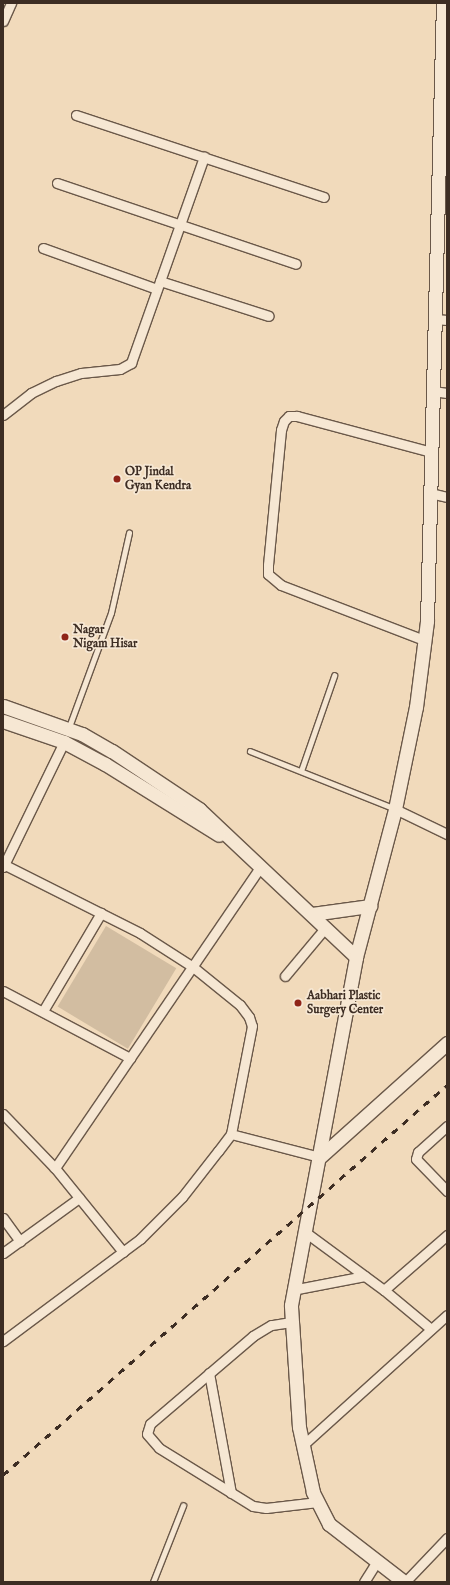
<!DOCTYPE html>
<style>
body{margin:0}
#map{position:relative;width:450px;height:1585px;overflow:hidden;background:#f1dabb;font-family:"IM FELL English",serif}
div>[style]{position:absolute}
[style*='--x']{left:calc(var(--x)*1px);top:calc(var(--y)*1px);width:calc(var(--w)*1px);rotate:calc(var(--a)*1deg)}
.green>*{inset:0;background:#d2bda1;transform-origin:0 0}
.roads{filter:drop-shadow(1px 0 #6a5849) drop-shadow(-1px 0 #6a5849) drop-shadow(0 1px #6a5849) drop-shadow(0 -1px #6a5849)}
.lane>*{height:4.5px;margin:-2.25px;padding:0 2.25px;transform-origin:2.25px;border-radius:2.25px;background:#f6e7d3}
.street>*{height:9px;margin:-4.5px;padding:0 4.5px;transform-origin:4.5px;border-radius:4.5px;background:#f6e7d3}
.secondary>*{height:13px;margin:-6.5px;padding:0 6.5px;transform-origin:6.5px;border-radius:6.5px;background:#f6e7d3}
.rail>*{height:3px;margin-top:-1.5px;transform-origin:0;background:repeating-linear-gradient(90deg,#3d2d23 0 7px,transparent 0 14px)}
.dots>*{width:11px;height:11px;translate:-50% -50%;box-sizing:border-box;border:2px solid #f6e7d3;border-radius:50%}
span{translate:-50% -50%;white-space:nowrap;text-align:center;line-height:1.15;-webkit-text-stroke:3.5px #f6e7d3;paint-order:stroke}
.poi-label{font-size:12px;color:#3d2d23;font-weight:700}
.left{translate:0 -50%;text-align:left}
.frame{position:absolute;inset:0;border:4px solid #3d2d23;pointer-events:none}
</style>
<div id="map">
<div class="green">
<div style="left:106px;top:926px;width:82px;height:94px;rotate:31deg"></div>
</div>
<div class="roads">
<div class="lane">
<div style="--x:69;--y:727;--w:121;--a:-69.8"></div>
<div style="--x:111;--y:613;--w:82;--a:-77.3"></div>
<div style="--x:250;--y:751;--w:154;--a:21.7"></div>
<div style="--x:301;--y:771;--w:101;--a:-70.8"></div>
<div style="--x:153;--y:1582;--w:82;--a:-68.5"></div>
</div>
<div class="street">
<div style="--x:3;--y:21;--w:20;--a:-66"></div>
<div style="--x:76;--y:115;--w:261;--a:18.3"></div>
<div style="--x:57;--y:183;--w:252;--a:18.7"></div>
<div style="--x:43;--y:248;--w:121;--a:19.8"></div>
<div style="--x:160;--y:281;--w:114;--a:17.8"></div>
<div style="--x:435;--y:319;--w:12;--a:5"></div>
<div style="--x:433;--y:391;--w:14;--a:8"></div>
<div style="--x:3;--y:415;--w:36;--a:-38"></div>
<div style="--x:31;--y:393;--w:28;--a:-26"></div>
<div style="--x:56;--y:381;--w:26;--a:-18"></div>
<div style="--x:81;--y:373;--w:39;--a:-6"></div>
<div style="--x:120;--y:369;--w:13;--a:-29"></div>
<div style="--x:131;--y:363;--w:219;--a:-70.5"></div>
<div style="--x:430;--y:493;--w:17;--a:13"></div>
<div style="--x:424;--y:640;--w:153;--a:-159"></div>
<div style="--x:281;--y:585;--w:17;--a:-140"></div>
<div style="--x:268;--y:574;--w:9;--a:-90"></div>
<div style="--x:268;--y:565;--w:136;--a:-84.5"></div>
<div style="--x:281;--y:430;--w:9;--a:-72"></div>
<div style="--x:284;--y:421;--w:7;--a:-45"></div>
<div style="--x:289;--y:416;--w:8;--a:0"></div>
<div style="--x:297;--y:416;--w:139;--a:15"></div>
<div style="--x:395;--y:809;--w:58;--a:25.7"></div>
<div style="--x:3;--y:864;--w:153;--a:26.7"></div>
<div style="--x:140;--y:933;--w:63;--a:32.7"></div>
<div style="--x:193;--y:967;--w:60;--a:39"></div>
<div style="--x:240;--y:1005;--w:15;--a:53"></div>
<div style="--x:249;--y:1017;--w:9;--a:72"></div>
<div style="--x:252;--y:1026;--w:110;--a:101"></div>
<div style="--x:231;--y:1134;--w:21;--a:127"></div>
<div style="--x:218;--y:1151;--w:58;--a:128"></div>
<div style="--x:182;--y:1197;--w:59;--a:135"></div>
<div style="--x:140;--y:1239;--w:171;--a:143.3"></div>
<div style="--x:3;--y:867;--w:139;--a:-64"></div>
<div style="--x:285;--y:976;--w:64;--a:-50.1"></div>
<div style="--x:3;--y:991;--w:144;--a:27.8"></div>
<div style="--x:43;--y:1011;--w:114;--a:-59.4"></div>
<div style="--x:3;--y:1114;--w:75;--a:46.1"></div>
<div style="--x:55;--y:1168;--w:108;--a:51"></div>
<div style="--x:447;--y:1126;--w:39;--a:138"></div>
<div style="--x:418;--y:1152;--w:7;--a:106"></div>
<div style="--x:416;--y:1159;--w:45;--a:45.9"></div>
<div style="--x:231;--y:1134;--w:92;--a:14.5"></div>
<div style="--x:55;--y:1168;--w:363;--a:-55.7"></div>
<div style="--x:3;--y:1218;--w:29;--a:54"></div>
<div style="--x:305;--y:1232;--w:98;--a:36.3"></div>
<div style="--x:384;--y:1290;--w:61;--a:39.7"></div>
<div style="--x:3;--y:1253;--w:94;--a:-35.9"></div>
<div style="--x:292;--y:1290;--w:74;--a:-10.9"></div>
<div style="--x:384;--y:1290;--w:84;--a:-41.1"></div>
<div style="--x:291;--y:1322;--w:20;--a:171"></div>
<div style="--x:271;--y:1325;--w:21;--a:149"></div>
<div style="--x:253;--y:1336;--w:135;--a:139.5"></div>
<div style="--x:150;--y:1424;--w:10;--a:107"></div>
<div style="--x:147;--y:1434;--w:18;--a:49"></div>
<div style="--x:159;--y:1448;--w:110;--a:31.7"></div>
<div style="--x:253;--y:1506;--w:13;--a:9"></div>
<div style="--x:266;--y:1508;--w:52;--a:-6.6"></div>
<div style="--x:209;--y:1373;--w:122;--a:79.6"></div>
<div style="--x:302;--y:1446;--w:195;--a:-42.1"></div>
<div style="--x:364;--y:1582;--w:25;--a:-58"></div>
<div style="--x:405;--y:1582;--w:61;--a:-46.3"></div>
</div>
<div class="secondary">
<div style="--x:3;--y:706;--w:84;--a:19.5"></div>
<div style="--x:82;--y:734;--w:34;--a:30"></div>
<div style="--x:112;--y:751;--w:105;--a:33.7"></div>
<div style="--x:199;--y:809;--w:216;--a:43.3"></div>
<div style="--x:3;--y:721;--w:65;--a:19"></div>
<div style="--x:64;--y:742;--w:47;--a:28.2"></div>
<div style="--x:105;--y:764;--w:134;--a:31.9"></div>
<div style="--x:312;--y:914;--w:59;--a:-7.9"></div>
<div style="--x:320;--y:1157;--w:171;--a:-41.9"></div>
<div style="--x:404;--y:1582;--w:95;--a:-142.3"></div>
<div style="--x:329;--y:1524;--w:36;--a:-117"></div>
<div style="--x:313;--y:1492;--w:66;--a:-102.2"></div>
<div style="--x:299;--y:1427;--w:122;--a:-93.8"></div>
<div style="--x:291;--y:1305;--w:354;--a:-79.4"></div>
<div style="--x:356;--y:957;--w:153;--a:-75.2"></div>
<div style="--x:395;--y:809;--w:104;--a:-78.4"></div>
<div style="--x:416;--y:707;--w:87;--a:-82.7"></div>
<div style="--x:427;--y:621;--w:618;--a:-88.52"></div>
</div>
</div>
<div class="rail">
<div style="--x:3;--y:1475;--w:591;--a:-41.3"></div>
</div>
<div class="dots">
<div style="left:117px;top:479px;background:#8f2418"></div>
<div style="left:65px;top:637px;background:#8f2418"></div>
<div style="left:298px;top:1003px;background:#8f2418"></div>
</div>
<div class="poi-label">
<span class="left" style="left:125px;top:479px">OP Jindal<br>Gyan Kendra</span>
<span class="left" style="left:73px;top:637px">Nagar<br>Nigam Hisar</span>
<span class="left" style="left:307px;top:1003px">Aabhari Plastic<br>Surgery Center</span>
</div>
<div class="frame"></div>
</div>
